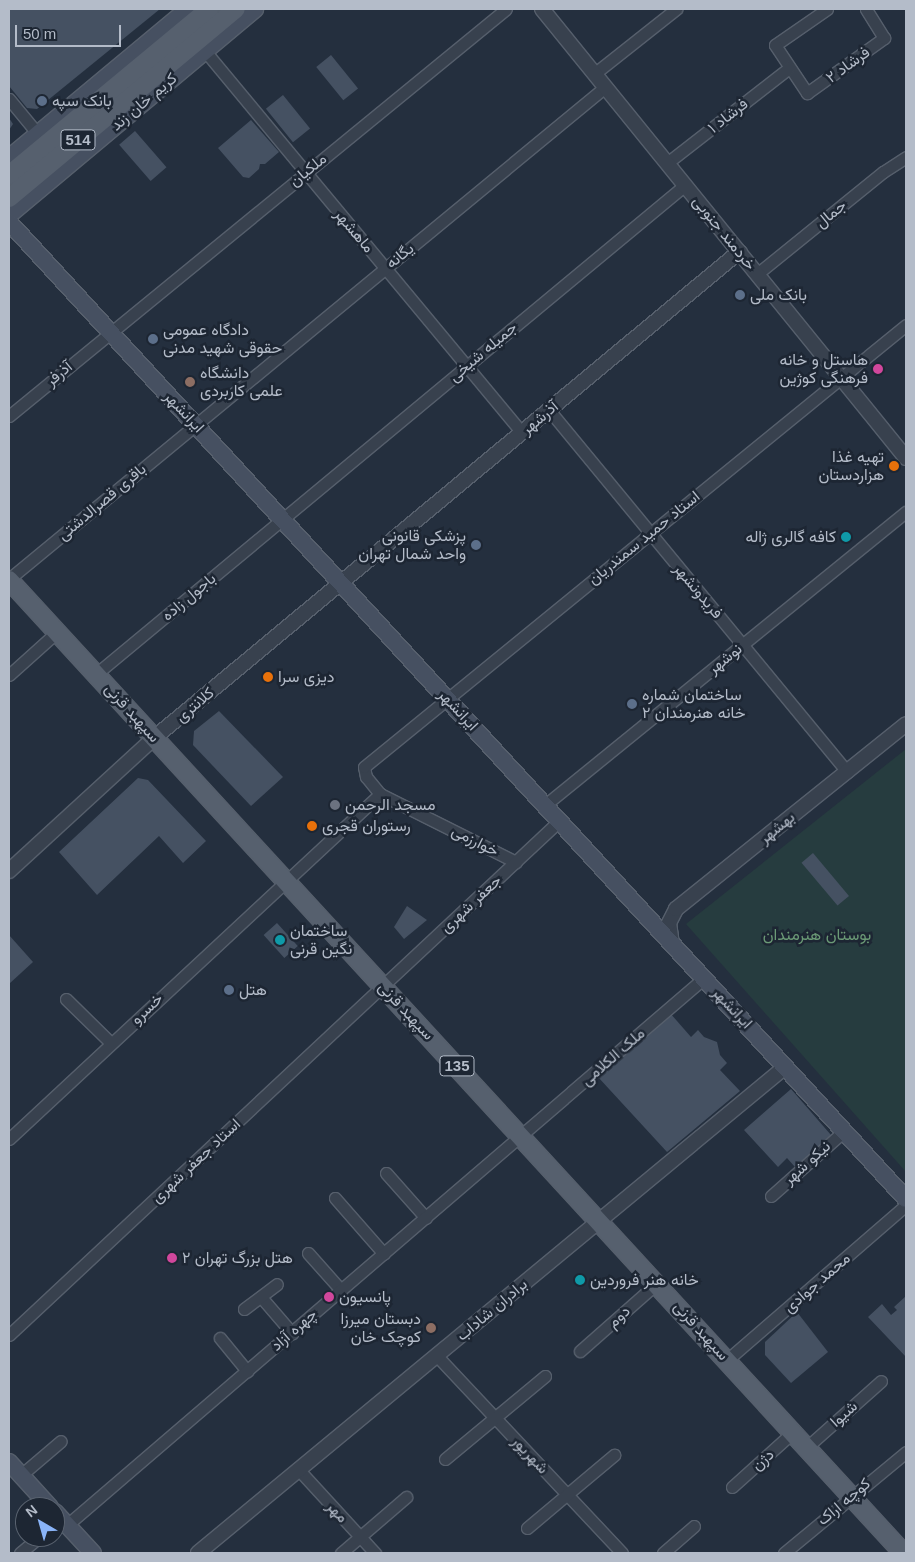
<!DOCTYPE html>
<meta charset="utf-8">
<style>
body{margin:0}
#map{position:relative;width:915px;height:1562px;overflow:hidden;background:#242f3e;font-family:Helvetica,Vazirmatn,sans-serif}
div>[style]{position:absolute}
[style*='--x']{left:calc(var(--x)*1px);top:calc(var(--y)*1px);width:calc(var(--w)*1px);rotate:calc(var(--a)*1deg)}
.green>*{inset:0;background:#263c3f}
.building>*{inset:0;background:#455162;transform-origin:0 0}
.roads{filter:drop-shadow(1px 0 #565f6c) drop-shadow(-1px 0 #565f6c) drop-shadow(0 1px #565f6c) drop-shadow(0 -1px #565f6c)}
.minor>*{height:11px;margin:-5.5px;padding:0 5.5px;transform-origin:5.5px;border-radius:5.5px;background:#38414e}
.tertiary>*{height:14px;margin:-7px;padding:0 7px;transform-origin:7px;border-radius:7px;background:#38414e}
.secondary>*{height:16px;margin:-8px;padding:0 8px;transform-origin:8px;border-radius:8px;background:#465061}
.primary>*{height:18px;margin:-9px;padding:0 9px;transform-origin:9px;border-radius:9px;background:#56606e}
.dots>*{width:14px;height:14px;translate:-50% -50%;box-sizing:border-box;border:2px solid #1d2633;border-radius:50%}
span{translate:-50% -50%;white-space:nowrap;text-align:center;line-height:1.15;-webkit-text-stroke:5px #1d2633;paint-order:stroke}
.shield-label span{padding:1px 4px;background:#1d2633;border:1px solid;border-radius:4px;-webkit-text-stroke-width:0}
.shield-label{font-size:15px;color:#b4bcc9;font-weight:700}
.street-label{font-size:16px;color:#b4bcc9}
.poi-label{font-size:16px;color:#b4bcc9}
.left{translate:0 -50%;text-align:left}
.right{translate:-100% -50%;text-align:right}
.park-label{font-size:16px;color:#6b9a76}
.frame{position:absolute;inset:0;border:10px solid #b4bcc9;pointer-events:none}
.north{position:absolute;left:15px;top:1497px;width:50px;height:50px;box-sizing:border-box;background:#1d2633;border:1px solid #59626f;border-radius:50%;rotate:322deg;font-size:14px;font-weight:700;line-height:20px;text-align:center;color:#b4bcc9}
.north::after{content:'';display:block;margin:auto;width:18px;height:22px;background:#8ab4f8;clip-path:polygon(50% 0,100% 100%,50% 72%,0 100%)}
.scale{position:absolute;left:15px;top:25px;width:106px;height:22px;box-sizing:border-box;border:2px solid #b4bcc9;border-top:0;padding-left:6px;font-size:15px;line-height:18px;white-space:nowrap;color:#b4bcc9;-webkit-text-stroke:4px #1d2633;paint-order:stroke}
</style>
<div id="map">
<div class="green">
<div style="clip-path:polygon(906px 749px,906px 1172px,686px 924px)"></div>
</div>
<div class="building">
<div style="clip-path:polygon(9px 9px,160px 9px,37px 109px,27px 108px,9px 86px)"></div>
<div style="left:331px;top:55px;width:43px;height:19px;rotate:51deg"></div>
<div style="left:283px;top:95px;width:43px;height:22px;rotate:51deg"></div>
<div style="clip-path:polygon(9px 118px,13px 124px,9px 130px)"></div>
<div style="clip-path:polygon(251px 120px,279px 152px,265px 164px,260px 164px,259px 169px,249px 178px,243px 177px,218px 148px)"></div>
<div style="left:135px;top:131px;width:48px;height:21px;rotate:49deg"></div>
<div style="clip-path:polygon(219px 711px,283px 777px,251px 806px,193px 745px,194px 731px)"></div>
<div style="clip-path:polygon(138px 778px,148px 780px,206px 841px,183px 863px,159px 836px,97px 895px,59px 852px)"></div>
<div style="left:813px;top:853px;width:56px;height:15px;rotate:50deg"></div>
<div style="clip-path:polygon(407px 906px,427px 920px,404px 939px,394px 927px)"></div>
<div style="left:277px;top:923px;width:31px;height:18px;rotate:48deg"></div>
<div style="clip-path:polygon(9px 935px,33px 962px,9px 984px)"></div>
<div style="clip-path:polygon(670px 1013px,691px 1037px,698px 1030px,704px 1037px,717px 1042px,720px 1055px,727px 1063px,720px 1070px,740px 1091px,667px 1152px,598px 1077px)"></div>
<div style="clip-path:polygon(791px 1089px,831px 1135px,795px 1167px,787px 1158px,778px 1167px,744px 1130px)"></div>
<div style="clip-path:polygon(906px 1296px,906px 1357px,868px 1317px,882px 1304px,891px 1315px,897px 1310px,894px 1307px)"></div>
<div style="clip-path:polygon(797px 1312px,828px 1352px,791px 1383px,765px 1355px,765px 1342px)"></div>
</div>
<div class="roads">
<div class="minor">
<div style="--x:827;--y:9;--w:63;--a:145.3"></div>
<div style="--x:775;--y:45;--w:58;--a:56.3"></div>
<div style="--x:807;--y:93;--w:95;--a:-35.5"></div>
<div style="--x:884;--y:38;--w:34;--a:-122"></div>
<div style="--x:205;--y:51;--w:496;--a:50.3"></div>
<div style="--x:594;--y:74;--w:105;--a:-38.4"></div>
<div style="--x:9;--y:99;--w:45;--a:50.4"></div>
<div style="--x:667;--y:163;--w:155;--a:-37.9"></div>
<div style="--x:757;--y:274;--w:162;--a:-39"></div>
<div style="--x:883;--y:172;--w:27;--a:-33"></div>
<div style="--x:549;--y:410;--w:469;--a:50.5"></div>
<div style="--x:9;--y:416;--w:642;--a:-39.31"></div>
<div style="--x:9;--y:579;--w:773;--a:-39.54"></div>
<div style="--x:96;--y:674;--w:766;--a:-39.7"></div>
<div style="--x:9;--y:675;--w:66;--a:-41.9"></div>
<div style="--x:380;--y:794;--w:152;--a:26.6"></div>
<div style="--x:545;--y:805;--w:465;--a:-39.1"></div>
<div style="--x:66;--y:999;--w:63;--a:44.4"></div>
<div style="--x:9;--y:1139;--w:507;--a:-42.92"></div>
<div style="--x:380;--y:794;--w:22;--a:-129"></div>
<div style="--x:366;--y:777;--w:10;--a:-101"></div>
<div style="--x:364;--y:767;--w:699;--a:-39.2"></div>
<div style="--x:386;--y:1173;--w:60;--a:48.4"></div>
<div style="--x:771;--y:1196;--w:98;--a:-41.7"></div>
<div style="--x:335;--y:1198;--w:74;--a:48.8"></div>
<div style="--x:308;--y:1253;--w:50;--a:48.3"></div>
<div style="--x:261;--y:1297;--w:48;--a:49.3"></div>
<div style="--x:244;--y:1309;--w:41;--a:-37.1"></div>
<div style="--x:9;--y:1335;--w:753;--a:-43.06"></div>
<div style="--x:220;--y:1338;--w:43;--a:50.7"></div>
<div style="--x:580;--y:1351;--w:103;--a:-41.4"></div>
<div style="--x:437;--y:1356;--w:270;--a:46.8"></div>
<div style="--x:727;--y:1360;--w:237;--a:-40.9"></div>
<div style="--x:807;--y:1447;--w:99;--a:-41.7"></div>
<div style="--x:445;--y:1459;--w:130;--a:-39.7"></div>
<div style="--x:299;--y:1470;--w:113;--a:47.5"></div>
<div style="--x:21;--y:1475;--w:52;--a:-40.4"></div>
<div style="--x:732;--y:1487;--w:82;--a:-42"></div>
<div style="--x:67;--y:1525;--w:840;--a:-40.65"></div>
<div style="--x:527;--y:1528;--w:114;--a:-40"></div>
<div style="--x:20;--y:1553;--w:25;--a:-40"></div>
<div style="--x:341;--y:1553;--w:86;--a:-40.7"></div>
<div style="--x:663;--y:1553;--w:41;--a:-41.1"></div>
<div style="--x:784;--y:1553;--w:158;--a:-39.6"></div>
</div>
<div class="tertiary">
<div style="--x:542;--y:9;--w:578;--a:50.97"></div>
<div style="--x:9;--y:871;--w:197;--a:-42.5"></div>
<div style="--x:154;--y:738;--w:761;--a:-39.72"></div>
<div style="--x:672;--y:944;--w:21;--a:-98"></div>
<div style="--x:669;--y:923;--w:16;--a:-63"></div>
<div style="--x:676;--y:909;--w:295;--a:-38.8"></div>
<div style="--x:198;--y:1553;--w:762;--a:-39.62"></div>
</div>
<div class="secondary">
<div style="--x:9;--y:158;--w:233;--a:-39.8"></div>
<div style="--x:9;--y:215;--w:321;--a:-39.9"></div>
<div style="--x:9;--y:222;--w:1326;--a:47.44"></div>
<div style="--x:9;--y:1462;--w:61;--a:47.7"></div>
<div style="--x:55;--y:1512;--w:56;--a:47.2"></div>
</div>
<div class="primary">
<div style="--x:9;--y:175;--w:260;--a:-39.7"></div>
<div style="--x:9;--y:198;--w:295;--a:-39.8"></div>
<div style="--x:9;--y:580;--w:1321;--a:47.42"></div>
</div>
</div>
<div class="dots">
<div style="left:42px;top:101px;background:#5c6f8a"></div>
<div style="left:740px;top:295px;background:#5c6f8a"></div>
<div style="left:153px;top:339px;background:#5c6f8a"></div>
<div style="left:878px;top:369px;background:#d1479c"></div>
<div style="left:190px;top:382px;background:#8d6e63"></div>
<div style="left:894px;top:466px;background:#e8710a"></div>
<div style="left:846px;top:537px;background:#0f9aa8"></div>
<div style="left:476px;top:545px;background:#5c6f8a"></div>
<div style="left:268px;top:677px;background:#e8710a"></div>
<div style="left:632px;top:704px;background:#5c6f8a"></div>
<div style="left:335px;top:805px;background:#6b7280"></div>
<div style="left:312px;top:826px;background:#e8710a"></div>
<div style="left:280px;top:940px;background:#0f9aa8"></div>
<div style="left:229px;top:990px;background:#5c6f8a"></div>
<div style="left:172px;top:1258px;background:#d1479c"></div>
<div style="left:580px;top:1280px;background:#0f9aa8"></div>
<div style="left:329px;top:1297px;background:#d1479c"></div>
<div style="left:431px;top:1328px;background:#8d6e63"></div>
</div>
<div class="shield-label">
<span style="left:78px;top:140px">514</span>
<span style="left:457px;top:1066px">135</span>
</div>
<div class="street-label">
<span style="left:848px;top:65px;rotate:-36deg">فرشاد ۲</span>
<span style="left:144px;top:102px;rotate:-40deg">کریم خان زند</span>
<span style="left:728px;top:116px;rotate:-38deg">فرشاد ۱</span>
<span style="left:308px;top:170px;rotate:-39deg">ملکیان</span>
<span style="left:831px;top:214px;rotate:-39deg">جمال</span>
<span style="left:354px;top:231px;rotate:50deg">ماهشهر</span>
<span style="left:724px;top:233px;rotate:51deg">خردمند جنوبی</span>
<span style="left:400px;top:256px;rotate:-39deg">یگانه</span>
<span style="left:483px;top:352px;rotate:-40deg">جمیله شیخی</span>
<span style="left:59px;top:374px;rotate:-40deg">آذرفر</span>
<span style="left:184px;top:412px;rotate:47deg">ایرانشهر</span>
<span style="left:540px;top:418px;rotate:-40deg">آذرشهر</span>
<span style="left:102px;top:502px;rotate:-40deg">باقری قصرالدشتی</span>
<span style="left:644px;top:538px;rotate:-39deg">استاد حمید سمندریان</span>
<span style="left:698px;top:591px;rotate:50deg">فریدونشهر</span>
<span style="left:189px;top:597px;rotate:-40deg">باجول زاده</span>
<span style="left:725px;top:659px;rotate:-39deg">نوشهر</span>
<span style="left:195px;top:705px;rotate:-40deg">کلانتری</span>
<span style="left:458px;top:710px;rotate:47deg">ایرانشهر</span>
<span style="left:132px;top:713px;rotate:48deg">سپهبد قرنی</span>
<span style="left:777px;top:828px;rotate:-39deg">بهشهر</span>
<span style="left:475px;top:841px;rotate:27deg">خوارزمی</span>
<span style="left:471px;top:904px;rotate:-43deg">جعفر شهری</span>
<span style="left:732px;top:1008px;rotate:47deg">ایرانشهر</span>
<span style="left:147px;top:1009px;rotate:-43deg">خسرو</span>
<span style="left:406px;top:1011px;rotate:47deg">سپهبد قرنی</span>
<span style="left:613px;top:1057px;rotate:-41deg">ملک الکلامی</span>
<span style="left:196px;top:1161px;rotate:-43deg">استاد جعفر شهری</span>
<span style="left:807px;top:1163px;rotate:-42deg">نیکو شهر</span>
<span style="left:817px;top:1283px;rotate:-41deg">محمد جوادی</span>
<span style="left:492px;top:1310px;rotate:-40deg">برادران شاداب</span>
<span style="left:619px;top:1317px;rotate:-42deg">دوم</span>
<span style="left:294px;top:1330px;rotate:-41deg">چهره آزاد</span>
<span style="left:701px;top:1331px;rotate:48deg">سپهبد قرنی</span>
<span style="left:844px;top:1414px;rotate:-42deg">شیوا</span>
<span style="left:530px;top:1455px;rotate:47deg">شهریور</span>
<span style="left:763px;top:1460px;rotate:-41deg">دژن</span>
<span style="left:844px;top:1502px;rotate:-40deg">کوچه اراک</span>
<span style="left:337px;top:1512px;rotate:48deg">مهر</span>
</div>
<div class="poi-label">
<span class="left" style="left:52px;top:101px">بانک سپه</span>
<span class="left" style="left:750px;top:295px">بانک ملی</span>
<span class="left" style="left:163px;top:339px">دادگاه عمومی<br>حقوقی شهید مدنی</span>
<span class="right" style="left:868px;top:369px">هاستل و خانه<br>فرهنگی کوژین</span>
<span class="left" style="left:200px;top:382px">دانشگاه<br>علمی کاربردی</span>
<span class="right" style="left:884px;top:466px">تهیه غذا<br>هزاردستان</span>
<span class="right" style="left:466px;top:545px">پزشکی قانونی<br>واحد شمال تهران</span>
<span class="right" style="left:836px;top:537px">کافه گالری ژاله</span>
<span class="left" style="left:278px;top:677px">دیزی سرا</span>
<span class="left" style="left:642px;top:704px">ساختمان شماره<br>۲ خانه هنرمندان</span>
<span class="left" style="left:345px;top:805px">مسجد الرحمن</span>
<span class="left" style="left:322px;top:826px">رستوران قجری</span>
<span class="left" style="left:290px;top:940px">ساختمان<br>نگین قرنی</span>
<span class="left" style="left:239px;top:990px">هتل</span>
<span class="left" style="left:182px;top:1258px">هتل بزرگ تهران ۲</span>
<span class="left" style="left:590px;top:1280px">خانه هنر فروردین</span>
<span class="left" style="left:339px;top:1297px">پانسیون</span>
<span class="right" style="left:421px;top:1328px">دبستان میرزا<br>کوچک خان</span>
</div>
<div class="park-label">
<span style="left:817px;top:935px">بوستان هنرمندان</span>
</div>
<div class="frame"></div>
<div class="north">N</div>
<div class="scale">50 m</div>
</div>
